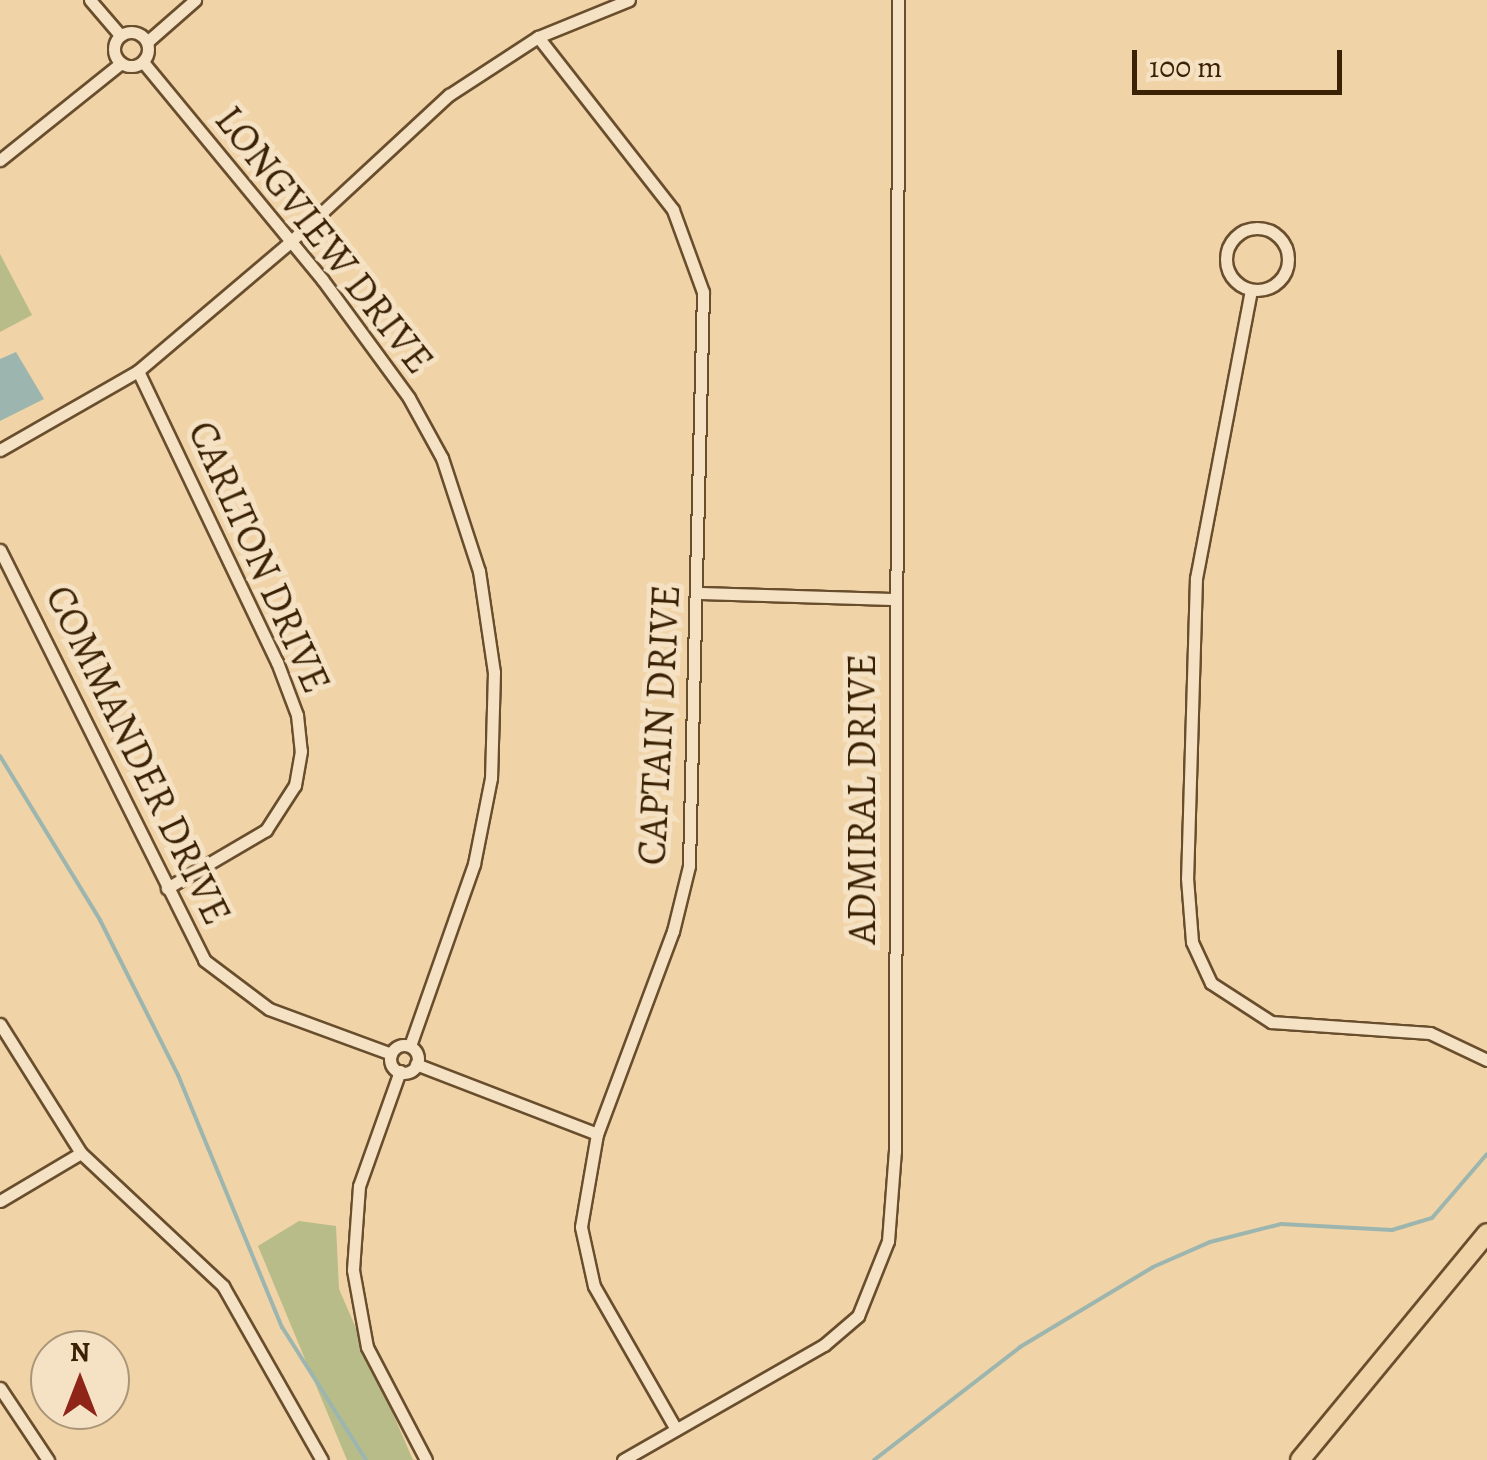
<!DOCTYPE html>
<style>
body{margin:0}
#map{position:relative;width:1487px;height:1460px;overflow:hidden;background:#f0d3a6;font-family:Alegreya,serif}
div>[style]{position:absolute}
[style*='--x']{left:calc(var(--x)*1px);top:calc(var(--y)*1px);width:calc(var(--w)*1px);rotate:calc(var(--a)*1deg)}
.green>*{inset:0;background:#b8bc88}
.water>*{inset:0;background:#9cb6af}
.stream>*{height:4px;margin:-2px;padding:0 2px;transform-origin:2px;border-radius:2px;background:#9cb6af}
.roads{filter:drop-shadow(2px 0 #694e2d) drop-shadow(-2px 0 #694e2d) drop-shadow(0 2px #694e2d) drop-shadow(0 -2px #694e2d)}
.minor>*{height:11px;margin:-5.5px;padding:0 5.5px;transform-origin:5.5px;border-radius:5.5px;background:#f5e2c5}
.minor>.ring{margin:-5.5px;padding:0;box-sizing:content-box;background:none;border:11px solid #f5e2c5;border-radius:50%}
.trunk>*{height:18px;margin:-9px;padding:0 9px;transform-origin:9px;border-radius:9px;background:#f0d3a6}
span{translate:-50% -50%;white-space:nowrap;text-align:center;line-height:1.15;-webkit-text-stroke:10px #f5e2c5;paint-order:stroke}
.street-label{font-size:40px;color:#3c2205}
.north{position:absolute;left:30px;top:1330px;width:100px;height:100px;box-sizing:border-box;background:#f5e2c5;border:2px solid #ab9578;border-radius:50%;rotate:0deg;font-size:28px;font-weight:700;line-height:40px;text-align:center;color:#3c2205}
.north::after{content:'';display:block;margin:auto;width:35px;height:45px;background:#8f2418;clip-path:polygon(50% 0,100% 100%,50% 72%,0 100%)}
.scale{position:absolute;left:1132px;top:50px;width:210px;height:45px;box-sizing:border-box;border:5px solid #3c2205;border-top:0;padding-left:12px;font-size:30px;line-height:35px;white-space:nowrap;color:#3c2205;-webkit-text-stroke:8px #f5e2c5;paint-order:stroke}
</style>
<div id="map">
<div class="green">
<div style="clip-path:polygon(0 254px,32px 315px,0 332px)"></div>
<div style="clip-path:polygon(299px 1221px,336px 1226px,339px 1289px,413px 1460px,347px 1460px,258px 1246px)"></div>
</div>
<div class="water">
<div style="clip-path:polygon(16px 352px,44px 399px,0 421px,0 359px)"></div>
</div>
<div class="stream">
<div style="--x:0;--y:756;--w:192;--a:58.6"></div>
<div style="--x:100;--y:920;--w:174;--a:63.3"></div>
<div style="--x:178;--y:1075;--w:273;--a:67.6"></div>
<div style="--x:282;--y:1327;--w:157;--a:57.7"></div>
<div style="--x:874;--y:1460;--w:185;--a:-37.7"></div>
<div style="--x:1020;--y:1347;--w:155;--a:-31"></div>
<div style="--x:1153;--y:1267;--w:62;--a:-23.7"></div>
<div style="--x:1210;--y:1242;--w:73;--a:-14.2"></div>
<div style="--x:1281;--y:1224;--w:111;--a:3.1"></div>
<div style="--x:1392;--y:1230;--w:42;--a:-16.7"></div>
<div style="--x:1432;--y:1218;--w:84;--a:-49.3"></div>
</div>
<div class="roads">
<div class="minor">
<div style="--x:90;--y:0;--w:46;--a:49.4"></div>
<div class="ring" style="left:114px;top:32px;width:23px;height:23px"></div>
<div style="--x:538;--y:37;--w:219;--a:52"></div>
<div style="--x:673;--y:210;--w:87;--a:69.9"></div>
<div style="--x:703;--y:292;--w:574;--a:91.4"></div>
<div style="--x:689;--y:866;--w:67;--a:103.8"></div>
<div style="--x:673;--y:931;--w:217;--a:110.5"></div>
<div style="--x:597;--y:1134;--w:94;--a:99.8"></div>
<div style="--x:581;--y:1227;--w:60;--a:77.6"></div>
<div style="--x:594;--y:1286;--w:165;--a:60.2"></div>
<div style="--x:147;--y:42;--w:64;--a:-41.2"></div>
<div style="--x:143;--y:62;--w:281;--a:50.5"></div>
<div style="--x:322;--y:279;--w:147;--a:53.8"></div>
<div style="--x:409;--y:398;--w:68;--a:61.2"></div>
<div style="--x:442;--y:458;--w:119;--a:71.9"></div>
<div style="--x:479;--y:571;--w:102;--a:81.6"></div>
<div style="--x:494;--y:672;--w:106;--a:91.6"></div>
<div style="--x:491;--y:778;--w:88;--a:101.2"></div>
<div style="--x:474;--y:864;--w:193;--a:109.4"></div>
<div style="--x:0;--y:160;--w:155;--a:-38.7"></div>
<div class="ring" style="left:1226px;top:228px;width:51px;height:51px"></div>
<div style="--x:1251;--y:290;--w:293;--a:100.8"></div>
<div style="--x:1196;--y:578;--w:300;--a:91.7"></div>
<div style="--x:1187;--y:878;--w:64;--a:85.5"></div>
<div style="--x:1192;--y:942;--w:45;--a:65.1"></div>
<div style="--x:1211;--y:983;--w:72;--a:33"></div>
<div style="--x:1271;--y:1022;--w:159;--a:4"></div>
<div style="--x:1430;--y:1033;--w:63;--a:25.3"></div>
<div style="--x:138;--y:371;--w:322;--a:64.5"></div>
<div style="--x:277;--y:662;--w:57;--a:69.3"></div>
<div style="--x:297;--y:715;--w:36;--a:84"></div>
<div style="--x:301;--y:751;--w:35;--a:100"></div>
<div style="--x:295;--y:785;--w:54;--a:122.8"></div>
<div style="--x:266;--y:830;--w:115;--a:149.6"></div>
<div style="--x:0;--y:450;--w:159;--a:-29.8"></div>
<div style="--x:138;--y:371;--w:199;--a:-40.3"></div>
<div style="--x:290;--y:242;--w:217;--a:-42.8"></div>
<div style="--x:449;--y:95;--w:106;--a:-33.1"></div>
<div style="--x:538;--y:37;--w:98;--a:-22.1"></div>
<div style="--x:0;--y:550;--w:458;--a:63.5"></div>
<div style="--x:204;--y:960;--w:81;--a:37"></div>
<div style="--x:269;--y:1009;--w:130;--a:20.2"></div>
<div style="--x:698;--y:593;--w:196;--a:1.8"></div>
<div style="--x:0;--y:1024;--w:152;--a:57.9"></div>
<div style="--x:81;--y:1153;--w:195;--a:43.1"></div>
<div style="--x:223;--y:1286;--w:200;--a:60.4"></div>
<div class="ring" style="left:390px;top:1045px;width:17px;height:17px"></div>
<div style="--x:416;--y:1064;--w:194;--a:21.1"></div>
<div style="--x:400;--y:1071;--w:122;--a:109.6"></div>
<div style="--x:359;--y:1186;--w:84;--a:94.1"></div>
<div style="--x:353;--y:1270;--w:78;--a:79.7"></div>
<div style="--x:367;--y:1347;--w:127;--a:62.4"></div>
<div style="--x:0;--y:1201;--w:94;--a:-30.7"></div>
<div style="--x:0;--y:1388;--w:87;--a:56.3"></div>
<div style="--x:623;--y:1460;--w:232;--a:-29.8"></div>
<div style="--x:824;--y:1345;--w:45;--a:-40.5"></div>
<div style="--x:858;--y:1316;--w:81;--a:-68.2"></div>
<div style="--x:888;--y:1241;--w:90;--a:-85.6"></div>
<div style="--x:895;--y:1151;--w:1151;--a:-89.85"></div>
</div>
<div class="trunk">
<div style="--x:1300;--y:1460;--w:294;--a:-50.5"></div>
</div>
</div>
<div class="street-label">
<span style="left:324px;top:240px;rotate:52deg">LONGVIEW DRIVE</span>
<span style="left:259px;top:557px;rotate:66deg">CARLTON DRIVE</span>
<span style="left:659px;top:725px;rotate:-87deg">CAPTAIN DRIVE</span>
<span style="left:138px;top:755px;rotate:64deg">COMMANDER DRIVE</span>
<span style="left:862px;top:799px;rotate:-90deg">ADMIRAL DRIVE</span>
</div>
<div class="north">N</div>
<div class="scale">100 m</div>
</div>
